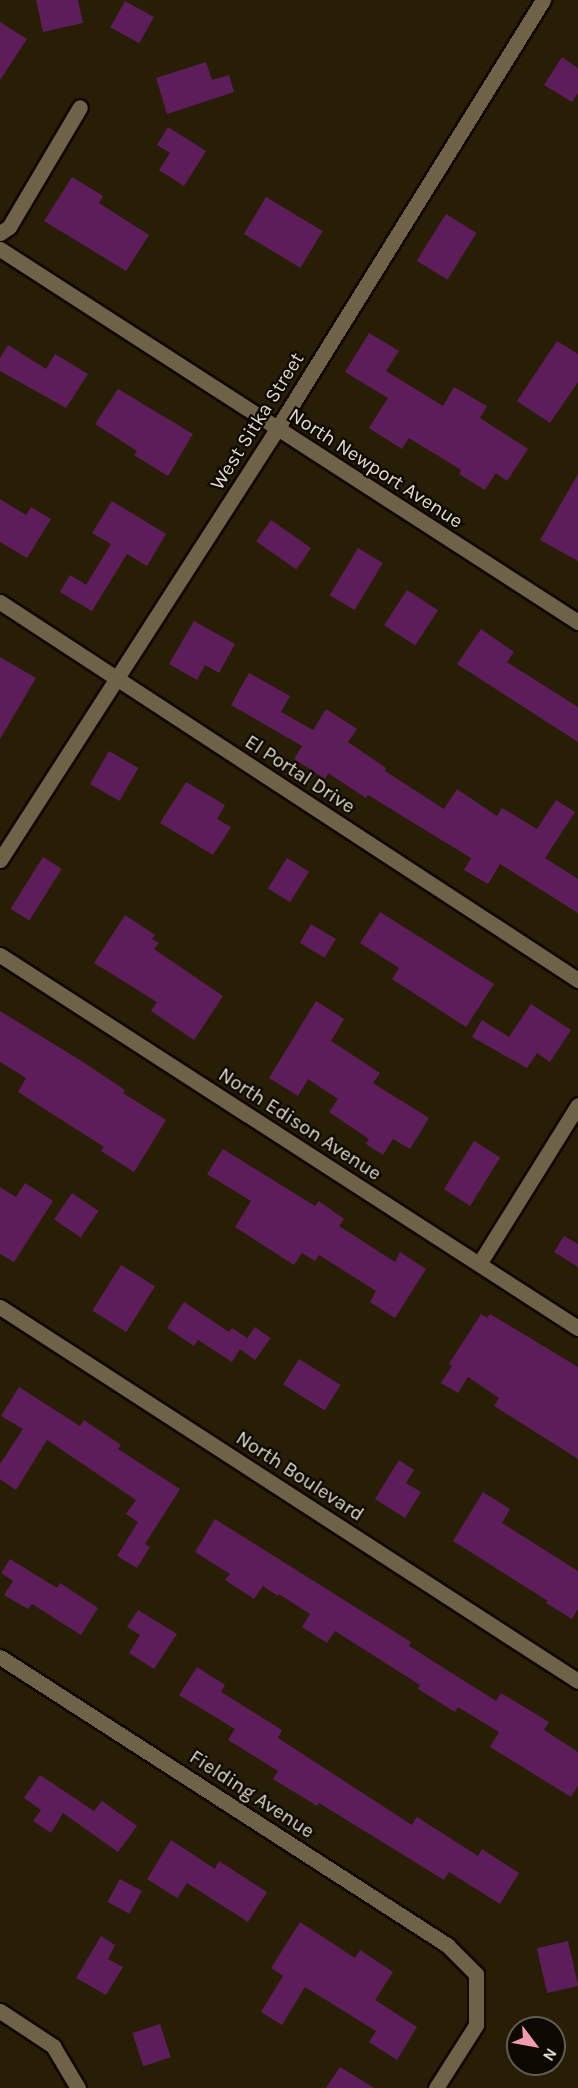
<!DOCTYPE html>
<style>
body{margin:0}
#map{position:relative;width:578px;height:2088px;overflow:hidden;background:#281e05;font-family:Karla,sans-serif}
div>[style]{position:absolute}
[style*='--x']{left:calc(var(--x)*1px);top:calc(var(--y)*1px);width:calc(var(--w)*1px);rotate:calc(var(--a)*1deg)}
.building>*{inset:0;background:#5d1d5b;transform-origin:0 0}
.roads{filter:drop-shadow(2px 0 #110800) drop-shadow(-2px 0 #110800) drop-shadow(0 2px #110800) drop-shadow(0 -2px #110800)}
.minor>*{height:15px;margin:-7.5px;padding:0 7.5px;transform-origin:7.5px;border-radius:7.5px;background:#6e6248}
span{translate:-50% -50%;white-space:nowrap;text-align:center;line-height:1.15;-webkit-text-stroke:4.5px #0d0902;paint-order:stroke}
.street-label{font-size:20px;color:#e0d9ca}
.north{position:absolute;left:506px;top:2016px;width:60px;height:60px;box-sizing:border-box;background:#0d0902;border:2px solid #615c52;border-radius:50%;rotate:122deg;font-size:16px;font-weight:700;line-height:24px;text-align:center;color:#e0d9ca}
.north::after{content:'';display:block;margin:auto;width:21px;height:27px;background:#f29ab0;clip-path:polygon(50% 0,100% 100%,50% 72%,0 100%)}
</style>
<div id="map">
<div class="building">
<div style="clip-path:polygon(36px 0,78px 0,83px 23px,43px 32px)"></div>
<div style="left:125px;top:1px;width:33px;height:30px;rotate:29deg"></div>
<div style="clip-path:polygon(0 22px,27px 39px,0 80px)"></div>
<div style="clip-path:polygon(562px 57px,578px 68px,578px 93px,572px 102px,544px 85px)"></div>
<div style="clip-path:polygon(206px 62px,212px 80px,229px 75px,234px 92px,167px 114px,156px 78px)"></div>
<div style="clip-path:polygon(168px 127px,206px 151px,184px 186px,159px 170px,170px 153px,157px 145px)"></div>
<div style="clip-path:polygon(72px 177px,103px 196px,99px 203px,149px 235px,126px 271px,44px 221px)"></div>
<div style="left:266px;top:197px;width:66px;height:43px;rotate:31deg"></div>
<div style="left:446px;top:214px;width:36px;height:55px;rotate:32deg"></div>
<div style="clip-path:polygon(369px 333px,399px 351px,386px 371px,443px 406px,454px 387px,487px 406px,480px 418px,528px 449px,507px 481px,496px 473px,485px 490px,459px 474px,461px 470px,409px 438px,402px 449px,369px 428px,388px 398px,345px 372px)"></div>
<div style="clip-path:polygon(557px 341px,578px 354px,578px 382px,550px 423px,517px 401px)"></div>
<div style="clip-path:polygon(8px 345px,46px 369px,55px 354px,88px 374px,66px 408px,0 371px,0 358px)"></div>
<div style="clip-path:polygon(118px 389px,193px 434px,168px 476px,134px 455px,137px 451px,95px 424px)"></div>
<div style="clip-path:polygon(578px 474px,578px 561px,540px 540px)"></div>
<div style="clip-path:polygon(0 499px,26px 515px,31px 507px,51px 519px,27px 558px,0 542px)"></div>
<div style="clip-path:polygon(112px 501px,166px 534px,147px 566px,127px 554px,92px 611px,60px 592px,70px 575px,86px 585px,111px 544px,92px 533px)"></div>
<div style="left:271px;top:520px;width:49px;height:26px;rotate:35deg"></div>
<div style="left:358px;top:548px;width:29px;height:55px;rotate:31deg"></div>
<div style="left:407px;top:590px;width:37px;height:42px;rotate:33deg"></div>
<div style="clip-path:polygon(194px 621px,235px 644px,219px 673px,205px 665px,197px 680px,169px 664px)"></div>
<div style="clip-path:polygon(481px 629px,514px 652px,507px 662px,578px 707px,578px 742px,457px 664px)"></div>
<div style="clip-path:polygon(0 657px,36px 678px,0 739px)"></div>
<div style="clip-path:polygon(249px 673px,290px 696px,281px 712px,313px 730px,326px 709px,357px 729px,348px 742px,386px 768px,385px 771px,444px 809px,457px 789px,497px 816px,502px 808px,537px 829px,556px 800px,575px 812px,545px 858px,578px 879px,578px 913px,500px 864px,488px 884px,464px 870px,471px 858px,368px 795px,366px 798px,328px 773px,325px 779px,294px 759px,302px 746px,231px 705px)"></div>
<div style="left:109px;top:751px;width:34px;height:38px;rotate:30deg"></div>
<div style="clip-path:polygon(186px 782px,225px 805px,217px 819px,231px 827px,213px 855px,160px 823px)"></div>
<div style="left:43px;top:857px;width:22px;height:61px;rotate:32deg"></div>
<div style="left:287px;top:858px;width:26px;height:36px;rotate:32deg"></div>
<div style="clip-path:polygon(380px 912px,494px 984px,466px 1027px,392px 979px,399px 968px,360px 943px)"></div>
<div style="clip-path:polygon(125px 915px,155px 935px,152px 939px,159px 943px,154px 949px,223px 996px,194px 1040px,151px 1011px,157px 1002px,94px 963px)"></div>
<div style="left:311px;top:924px;width:29px;height:22px;rotate:31deg"></div>
<div style="clip-path:polygon(316px 1001px,344px 1019px,331px 1041px,380px 1073px,373px 1083px,429px 1118px,410px 1149px,393px 1139px,383px 1155px,366px 1144px,369px 1139px,329px 1112px,338px 1099px,308px 1079px,298px 1096px,269px 1078px)"></div>
<div style="clip-path:polygon(531px 1004px,571px 1030px,550px 1062px,537px 1053px,527px 1068px,472px 1037px,482px 1020px,509px 1037px)"></div>
<div style="clip-path:polygon(0 1011px,83px 1062px,125px 1090px,123px 1093px,166px 1120px,134px 1172px,101px 1151px,104px 1147px,18px 1092px,26px 1078px,0 1062px)"></div>
<div style="left:474px;top:1141px;width:31px;height:57px;rotate:32deg"></div>
<div style="clip-path:polygon(223px 1149px,315px 1206px,319px 1201px,344px 1219px,339px 1226px,395px 1262px,400px 1252px,426px 1269px,395px 1318px,370px 1302px,376px 1291px,319px 1255px,315px 1261px,302px 1253px,294px 1265px,235px 1227px,251px 1201px,207px 1174px)"></div>
<div style="clip-path:polygon(25px 1183px,53px 1201px,14px 1262px,0 1254px,0 1187px,16px 1197px)"></div>
<div style="left:72px;top:1193px;width:32px;height:32px;rotate:34deg"></div>
<div style="clip-path:polygon(564px 1236px,578px 1244px,578px 1267px,554px 1252px)"></div>
<div style="left:121px;top:1265px;width:40px;height:54px;rotate:32deg"></div>
<div style="clip-path:polygon(184px 1302px,229px 1332px,232px 1328px,247px 1338px,232px 1362px,198px 1340px,194px 1346px,167px 1328px)"></div>
<div style="clip-path:polygon(481px 1314px,487px 1318px,490px 1314px,578px 1367px,578px 1459px,494px 1406px,499px 1398px,468px 1377px,458px 1393px,441px 1383px,452px 1366px,449px 1364px)"></div>
<div style="left:255px;top:1327px;width:19px;height:27px;rotate:35deg"></div>
<div style="left:299px;top:1359px;width:49px;height:30px;rotate:32deg"></div>
<div style="clip-path:polygon(19px 1387px,80px 1426px,84px 1420px,121px 1445px,118px 1449px,180px 1489px,145px 1544px,150px 1547px,137px 1568px,117px 1556px,138px 1522px,126px 1514px,136px 1500px,47px 1440px,16px 1490px,0 1479px,0 1464px,23px 1429px,1px 1416px)"></div>
<div style="clip-path:polygon(399px 1460px,414px 1470px,406px 1483px,421px 1492px,405px 1518px,375px 1499px)"></div>
<div style="clip-path:polygon(483px 1492px,510px 1509px,502px 1523px,578px 1571px,578px 1609px,572px 1619px,546px 1603px,548px 1601px,453px 1541px)"></div>
<div style="clip-path:polygon(215px 1519px,411px 1642px,409px 1646px,496px 1701px,501px 1693px,549px 1722px,544px 1730px,578px 1752px,578px 1786px,571px 1797px,490px 1747px,499px 1732px,458px 1707px,455px 1712px,418px 1689px,420px 1685px,335px 1631px,327px 1643px,302px 1627px,310px 1614px,279px 1594px,278px 1596px,263px 1586px,254px 1599px,225px 1580px,230px 1574px,195px 1552px)"></div>
<div style="clip-path:polygon(10px 1559px,57px 1588px,60px 1583px,98px 1608px,81px 1635px,32px 1604px,28px 1609px,4px 1595px,13px 1581px,1px 1573px)"></div>
<div style="clip-path:polygon(138px 1610px,177px 1634px,154px 1669px,129px 1653px,140px 1635px,127px 1627px)"></div>
<div style="clip-path:polygon(197px 1667px,225px 1685px,221px 1692px,282px 1730px,278px 1738px,412px 1825px,417px 1817px,478px 1856px,482px 1849px,519px 1873px,500px 1904px,449px 1872px,444px 1880px,319px 1803px,317px 1806px,273px 1779px,278px 1771px,228px 1740px,235px 1729px,179px 1695px)"></div>
<div style="clip-path:polygon(40px 1775px,94px 1811px,102px 1801px,137px 1826px,118px 1852px,63px 1813px,51px 1833px,33px 1821px,41px 1810px,24px 1798px)"></div>
<div style="clip-path:polygon(171px 1840px,215px 1869px,219px 1861px,267px 1892px,248px 1922px,187px 1883px,177px 1898px,147px 1879px)"></div>
<div style="left:120px;top:1879px;width:25px;height:26px;rotate:29deg"></div>
<div style="clip-path:polygon(300px 1922px,355px 1958px,360px 1950px,393px 1972px,375px 2000px,417px 2027px,397px 2060px,369px 2042px,376px 2031px,305px 1987px,282px 2025px,261px 2012px,283px 1976px,271px 1968px)"></div>
<div style="clip-path:polygon(101px 1936px,115px 1945px,108px 1959px,123px 1967px,106px 1995px,76px 1978px)"></div>
<div style="left:568px;top:1941px;width:46px;height:32px;rotate:77deg"></div>
<div style="left:160px;top:2024px;width:35px;height:29px;rotate:72deg"></div>
<div style="clip-path:polygon(340px 2067px,374px 2088px,326px 2088px)"></div>
</div>
<div class="roads">
<div class="minor">
<div style="--x:0;--y:233;--w:11;--a:-34"></div>
<div style="--x:9;--y:227;--w:139;--a:-59.4"></div>
<div style="--x:0;--y:249;--w:688;--a:32.84"></div>
<div style="--x:0;--y:602;--w:691;--a:33.18"></div>
<div style="--x:0;--y:860;--w:512;--a:-57.27"></div>
<div style="--x:277;--y:429;--w:505;--a:-58.2"></div>
<div style="--x:0;--y:955;--w:688;--a:32.84"></div>
<div style="--x:479;--y:1264;--w:187;--a:-58.1"></div>
<div style="--x:0;--y:1307;--w:688;--a:32.91"></div>
<div style="--x:0;--y:1657;--w:532;--a:32.79"></div>
<div style="--x:447;--y:1945;--w:41;--a:45"></div>
<div style="--x:476;--y:1974;--w:51;--a:90"></div>
<div style="--x:476;--y:2025;--w:75;--a:122.4"></div>
<div style="--x:0;--y:2011;--w:64;--a:33.4"></div>
<div style="--x:53;--y:2046;--w:49;--a:59.2"></div>
</div>
</div>
<div class="street-label">
<span style="left:257px;top:421px;rotate:-58deg">West Sitka Street</span>
<span style="left:376px;top:468px;rotate:33deg">North Newport Avenue</span>
<span style="left:300px;top:774px;rotate:33deg">El Portal Drive</span>
<span style="left:300px;top:1124px;rotate:33deg">North Edison Avenue</span>
<span style="left:300px;top:1476px;rotate:33deg">North Boulevard</span>
<span style="left:252px;top:1794px;rotate:33deg">Fielding Avenue</span>
</div>
<div class="north">N</div>
</div>
